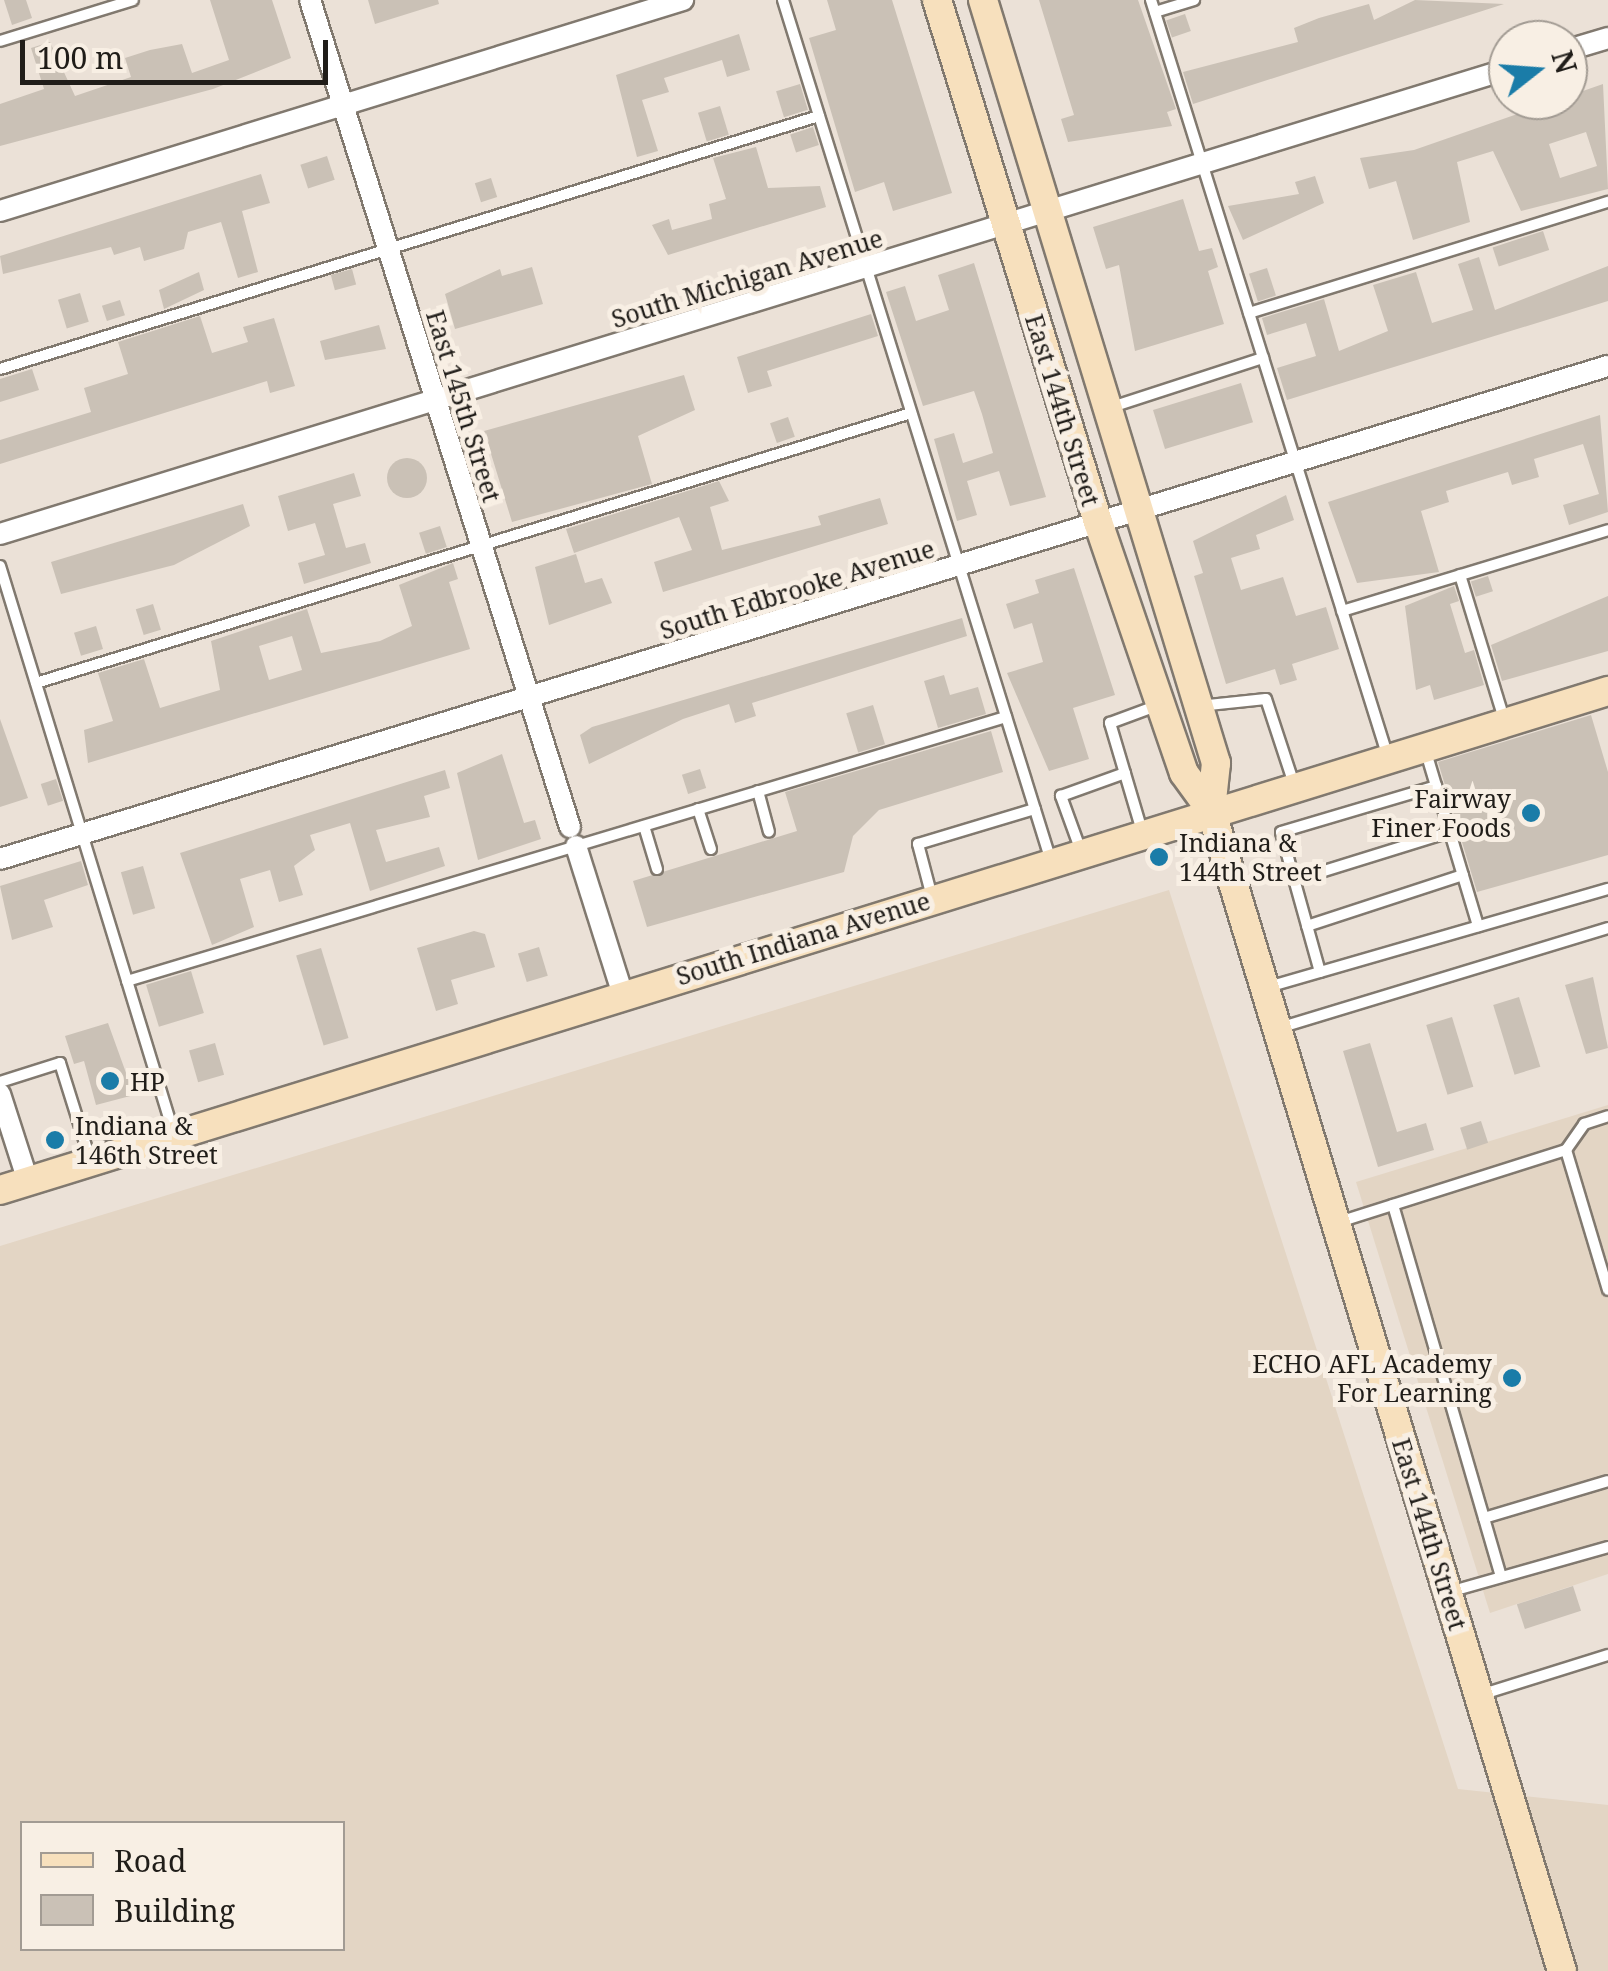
<!DOCTYPE html>
<style>
body{margin:0}
#map{position:relative;width:1608px;height:1971px;overflow:hidden;background:#ebe1d7;font-family:"Noto Serif",serif}
div>[style]{position:absolute}
[style*='--x']{left:calc(var(--x)*1px);top:calc(var(--y)*1px);width:calc(var(--w)*1px);rotate:calc(var(--a)*1deg)}
.built>*{inset:0;background:#e3d5c4}
.building>*{inset:0;background:#cac1b6;transform-origin:0 0}
.round{border-radius:50%}
.roads{filter:drop-shadow(2px 0 #81796f) drop-shadow(-2px 0 #81796f) drop-shadow(0 2px #81796f) drop-shadow(0 -2px #81796f)}
.lane>*{height:10px;margin:-5px;padding:0 5px;transform-origin:5px;border-radius:5px;background:#fff}
.street>*{height:20px;margin:-10px;padding:0 10px;transform-origin:10px;border-radius:10px;background:#fff}
.secondary>*{height:28px;margin:-14px;padding:0 14px;transform-origin:14px;border-radius:14px;background:#f7e0bd}
.dots>*{width:28px;height:28px;translate:-50% -50%;box-sizing:border-box;border:5px solid #f8efe4;border-radius:50%}
span{translate:-50% -50%;white-space:nowrap;text-align:center;line-height:1.15;-webkit-text-stroke:10px #f8efe4;paint-order:stroke}
.street-label{font-size:25px;color:#201d19}
.poi-label{font-size:25px;color:#201d19}
.right{translate:-100% -50%;text-align:right}
.left{translate:0 -50%;text-align:left}
.legend{position:absolute;left:20px;top:1821px;width:325px;height:130px;box-sizing:border-box;background:#f8efe4;border:2px solid #a29b93;margin:0;padding:12px 18px;list-style:none;font-size:30px;color:#201d19}
.legend li{display:flex;align-items:center;gap:20px;height:50px}
.legend b{width:50px;border:2px solid #a29b93}
.north{position:absolute;left:1488px;top:20px;width:100px;height:100px;box-sizing:border-box;background:#f8efe4;border:2px solid #a29b93;border-radius:50%;rotate:73deg;font-size:28px;font-weight:700;line-height:40px;text-align:center;color:#201d19}
.north::after{content:'';display:block;margin:auto;width:35px;height:45px;background:#1a7ca8;clip-path:polygon(50% 0,100% 100%,50% 72%,0 100%)}
.scale{position:absolute;left:20px;top:40px;width:308px;height:45px;box-sizing:border-box;border:5px solid #201d19;border-top:0;padding-left:12px;font-size:30px;line-height:35px;white-space:nowrap;color:#201d19;-webkit-text-stroke:8px #f8efe4;paint-order:stroke}
</style>
<div id="map">
<div class="built">
<div style="clip-path:polygon(evenodd,1169px 890px,1458px 1789px,1608px 1805px,1608px 1971px,0 1971px,0 1246px,1169px 890px,22px 1824px,342px 1824px,342px 1948px,22px 1948px,22px 1824px)"></div>
<div style="clip-path:polygon(1608px 1105px,1608px 1574px,1490px 1613px,1356px 1182px)"></div>
</div>
<div class="building">
<div style="clip-path:polygon(4px 0,26px 0,32px 18px,12px 25px)"></div>
<div style="clip-path:polygon(210px 0,272px 0,291px 58px,213px 89px,0 146px,0 104px,44px 89px,31px 48px,50px 42px,75px 96px,131px 77px,125px 58px,150px 50px,182px 44px,192px 73px,229px 60px)"></div>
<div style="clip-path:polygon(368px 0,438px 0,439px 4px,375px 24px)"></div>
<div style="clip-path:polygon(827px 0,892px 0,952px 193px,893px 211px,884px 182px,855px 192px,809px 38px,836px 30px)"></div>
<div style="clip-path:polygon(1039px 0,1138px 0,1176px 109px,1167px 112px,1172px 126px,1068px 142px,1061px 119px,1074px 115px)"></div>
<div style="clip-path:polygon(1415px 0,1504px 4px,1193px 104px,1183px 72px,1298px 42px,1294px 28px,1319px 18px,1369px 4px,1374px 20px)"></div>
<div style="left:1185px;top:14px;width:18px;height:20px;rotate:71deg"></div>
<div style="clip-path:polygon(739px 34px,750px 70px,727px 77px,722px 60px,664px 78px,669px 92px,642px 100px,658px 151px,637px 157px,616px 75px)"></div>
<div style="left:800px;top:84px;width:27px;height:25px;rotate:73deg"></div>
<div style="clip-path:polygon(evenodd,1603px 84px,1608px 189px,1521px 211px,1493px 151px,1457px 162px,1470px 222px,1413px 240px,1396px 181px,1369px 189px,1360px 158px,1414px 150px,1603px 84px,1586px 132px,1597px 166px,1560px 178px,1549px 144px,1586px 132px)"></div>
<div style="left:720px;top:106px;width:30px;height:23px;rotate:73deg"></div>
<div style="left:813px;top:127px;width:19px;height:24px;rotate:72deg"></div>
<div style="clip-path:polygon(756px 147px,768px 188px,820px 186px,826px 207px,668px 255px,652px 225px,669px 219px,672px 230px,712px 219px,709px 204px,726px 199px,713px 158px)"></div>
<div style="left:327px;top:156px;width:25px;height:28px;rotate:72deg"></div>
<div style="clip-path:polygon(261px 174px,270px 203px,242px 211px,258px 272px,238px 278px,221px 222px,188px 232px,184px 249px,144px 261px,140px 247px,114px 255px,111px 247px,3px 274px,0 256px)"></div>
<div style="clip-path:polygon(1315px 176px,1324px 203px,1243px 240px,1228px 206px,1299px 194px,1295px 182px)"></div>
<div style="left:491px;top:178px;width:20px;height:17px;rotate:72deg"></div>
<div style="clip-path:polygon(1183px 199px,1199px 251px,1212px 248px,1218px 267px,1208px 271px,1224px 324px,1135px 351px,1119px 265px,1106px 269px,1093px 227px)"></div>
<div style="left:1543px;top:231px;width:20px;height:53px;rotate:72deg"></div>
<div style="clip-path:polygon(1479px 257px,1495px 310px,1608px 266px,1608px 301px,1287px 400px,1277px 368px,1316px 356px,1306px 323px,1267px 335px,1262px 318px,1324px 299px,1339px 351px,1388px 331px,1373px 285px,1416px 272px,1432px 323px,1473px 310px,1458px 264px)"></div>
<div style="clip-path:polygon(974px 263px,1046px 497px,1010px 506px,999px 471px,967px 481px,977px 515px,957px 521px,934px 439px,954px 433px,963px 463px,993px 453px,982px 414px,974px 391px,923px 406px,886px 292px,905px 286px,916px 321px,949px 310px,938px 275px)"></div>
<div style="clip-path:polygon(532px 267px,543px 304px,455px 329px,445px 294px,500px 269px,502px 276px)"></div>
<div style="left:1267px;top:268px;width:29px;height:19px;rotate:72deg"></div>
<div style="left:352px;top:269px;width:16px;height:22px;rotate:75deg"></div>
<div style="clip-path:polygon(199px 272px,204px 290px,164px 309px,159px 290px)"></div>
<div style="left:80px;top:293px;width:30px;height:23px;rotate:73deg"></div>
<div style="left:120px;top:300px;width:16px;height:19px;rotate:72deg"></div>
<div style="clip-path:polygon(871px 314px,878px 336px,767px 371px,772px 386px,748px 393px,737px 357px)"></div>
<div style="clip-path:polygon(200px 316px,212px 353px,248px 342px,243px 327px,274px 318px,295px 386px,270px 393px,267px 381px,0 464px,0 440px,91px 412px,84px 388px,128px 374px,118px 342px)"></div>
<div style="clip-path:polygon(379px 325px,386px 349px,325px 360px,320px 341px)"></div>
<div style="clip-path:polygon(32px 369px,39px 390px,0 402px,0 379px)"></div>
<div style="clip-path:polygon(684px 375px,695px 410px,638px 436px,652px 484px,512px 522px,484px 431px)"></div>
<div style="left:1241px;top:383px;width:41px;height:92px;rotate:73deg"></div>
<div style="clip-path:polygon(1600px 415px,1608px 512px,1569px 525px,1563px 505px,1599px 494px,1583px 444px,1534px 459px,1539px 477px,1512px 485px,1508px 472px,1446px 491px,1449px 502px,1421px 511px,1439px 572px,1357px 583px,1328px 502px)"></div>
<div style="left:788px;top:417px;width:21px;height:19px;rotate:71deg"></div>
<div class="round" style="left:387px;top:458px;width:40px;height:40px"></div>
<div style="clip-path:polygon(354px 473px,361px 496px,333px 504px,346px 548px,365px 543px,371px 563px,304px 584px,298px 563px,325px 555px,315px 523px,288px 531px,278px 496px)"></div>
<div style="clip-path:polygon(719px 481px,729px 501px,710px 507px,722px 550px,821px 525px,818px 516px,880px 498px,888px 524px,663px 592px,654px 562px,692px 550px,679px 517px,574px 553px,566px 529px)"></div>
<div style="clip-path:polygon(1286px 495px,1294px 520px,1256px 535px,1260px 549px,1231px 558px,1241px 590px,1283px 577px,1296px 616px,1326px 607px,1339px 649px,1292px 664px,1297px 680px,1280px 685px,1275px 669px,1226px 684px,1194px 576px,1203px 573px,1193px 541px)"></div>
<div style="clip-path:polygon(243px 504px,250px 526px,174px 565px,61px 594px,51px 562px)"></div>
<div style="left:440px;top:526px;width:22px;height:22px;rotate:72deg"></div>
<div style="clip-path:polygon(576px 554px,585px 583px,602px 578px,612px 603px,549px 625px,535px 567px)"></div>
<div style="clip-path:polygon(evenodd,453px 563px,458px 579px,449px 582px,470px 649px,88px 763px,84px 730px,113px 721px,98px 673px,144px 659px,160px 708px,193px 698px,220px 690px,211px 641px,307px 609px,321px 653px,380px 641px,412px 626px,399px 585px,453px 563px,292px 636px,302px 670px,269px 680px,259px 646px,292px 636px)"></div>
<div style="clip-path:polygon(1074px 568px,1115px 695px,1073px 708px,1089px 759px,1049px 771px,1007px 673px,1043px 662px,1032px 623px,1014px 629px,1006px 604px,1039px 593px,1035px 580px)"></div>
<div style="left:1488px;top:576px;width:16px;height:18px;rotate:72deg"></div>
<div style="clip-path:polygon(1454px 586px,1459px 601px,1450px 604px,1465px 653px,1474px 650px,1484px 685px,1434px 700px,1430px 685px,1416px 690px,1405px 606px)"></div>
<div style="clip-path:polygon(1608px 596px,1608px 651px,1502px 681px,1491px 645px)"></div>
<div style="left:153px;top:604px;width:27px;height:18px;rotate:73deg"></div>
<div style="clip-path:polygon(962px 618px,967px 636px,752px 703px,756px 716px,735px 723px,729px 704px,683px 719px,589px 764px,580px 735px,592px 727px)"></div>
<div style="left:96px;top:626px;width:24px;height:23px;rotate:73deg"></div>
<div style="clip-path:polygon(944px 675px,950px 695px,978px 687px,986px 714px,938px 728px,924px 681px)"></div>
<div style="left:873px;top:705px;width:41px;height:28px;rotate:73deg"></div>
<div style="clip-path:polygon(1591px 715px,1608px 772px,1608px 855px,1477px 892px,1438px 762px)"></div>
<div style="clip-path:polygon(0 719px,28px 798px,0 807px)"></div>
<div style="clip-path:polygon(991px 731px,1003px 772px,879px 810px,853px 836px,844px 872px,647px 927px,633px 881px,797px 831px,785px 792px)"></div>
<div style="clip-path:polygon(502px 754px,524px 823px,535px 820px,541px 839px,478px 860px,457px 773px)"></div>
<div style="left:700px;top:769px;width:20px;height:19px;rotate:72deg"></div>
<div style="clip-path:polygon(445px 770px,450px 788px,424px 796px,430px 817px,376px 830px,386px 862px,439px 847px,445px 866px,370px 891px,350px 823px,310px 835px,315px 850px,294px 866px,303px 895px,279px 902px,270px 870px,240px 879px,254px 927px,212px 945px,180px 853px)"></div>
<div style="left:56px;top:779px;width:23px;height:16px;rotate:72deg"></div>
<div style="clip-path:polygon(81px 861px,88px 885px,44px 900px,53px 927px,12px 940px,0 886px)"></div>
<div style="left:143px;top:866px;width:44px;height:23px;rotate:74deg"></div>
<div style="clip-path:polygon(474px 931px,485px 934px,495px 967px,451px 980px,458px 1004px,436px 1011px,417px 948px)"></div>
<div style="left:539px;top:947px;width:30px;height:22px;rotate:73deg"></div>
<div style="left:321px;top:948px;width:94px;height:26px;rotate:73deg"></div>
<div style="left:191px;top:971px;width:44px;height:47px;rotate:73deg"></div>
<div style="clip-path:polygon(1593px 977px,1608px 1048px,1586px 1054px,1565px 985px)"></div>
<div style="left:1519px;top:997px;width:73px;height:27px;rotate:73deg"></div>
<div style="left:1452px;top:1017px;width:73px;height:27px;rotate:73deg"></div>
<div style="clip-path:polygon(108px 1023px,134px 1095px,96px 1105px,84px 1061px,74px 1064px,65px 1036px)"></div>
<div style="left:215px;top:1043px;width:33px;height:27px;rotate:74deg"></div>
<div style="clip-path:polygon(1370px 1043px,1397px 1132px,1426px 1123px,1434px 1150px,1378px 1167px,1343px 1051px)"></div>
<div style="left:1481px;top:1121px;width:23px;height:22px;rotate:72deg"></div>
<div style="left:1573px;top:1586px;width:26px;height:59px;rotate:72deg"></div>
</div>
<div class="roads">
<div class="lane">
<div style="--x:783;--y:0;--w:902;--a:72.71"></div>
<div style="--x:1151;--y:0;--w:793;--a:72.62"></div>
<div style="--x:1155;--y:12;--w:41;--a:-17.1"></div>
<div style="--x:0;--y:41;--w:139;--a:-17.1"></div>
<div style="--x:1249;--y:313;--w:376;--a:-17.2"></div>
<div style="--x:0;--y:369;--w:857;--a:-17.17"></div>
<div style="--x:1112;--y:407;--w:159;--a:-18"></div>
<div style="--x:0;--y:566;--w:594;--a:72.97"></div>
<div style="--x:1460;--y:575;--w:154;--a:73"></div>
<div style="--x:1342;--y:611;--w:278;--a:-16.9"></div>
<div style="--x:36;--y:683;--w:916;--a:-17.15"></div>
<div style="--x:1199;--y:706;--w:67;--a:-6"></div>
<div style="--x:1266;--y:699;--w:89;--a:71.8"></div>
<div style="--x:1425;--y:749;--w:185;--a:73.3"></div>
<div style="--x:758;--y:791;--w:42;--a:75"></div>
<div style="--x:698;--y:809;--w:42;--a:72"></div>
<div style="--x:644;--y:826;--w:45;--a:73.2"></div>
<div style="--x:1142;--y:831;--w:113;--a:-106.5"></div>
<div style="--x:1110;--y:723;--w:49;--a:-20.3"></div>
<div style="--x:1081;--y:851;--w:59;--a:-110"></div>
<div style="--x:1061;--y:796;--w:68;--a:-19.8"></div>
<div style="--x:1295;--y:880;--w:162;--a:-17.2"></div>
<div style="--x:932;--y:897;--w:55;--a:-104.8"></div>
<div style="--x:918;--y:844;--w:122;--a:-16.7"></div>
<div style="--x:1307;--y:926;--w:164;--a:-18.1"></div>
<div style="--x:1320;--y:972;--w:145;--a:-105.6"></div>
<div style="--x:1281;--y:832;--w:162;--a:-16.5"></div>
<div style="--x:127;--y:981;--w:918;--a:-16.72"></div>
<div style="--x:1268;--y:987;--w:354;--a:-16.1"></div>
<div style="--x:1279;--y:1028;--w:344;--a:-16.9"></div>
<div style="--x:0;--y:1082;--w:63;--a:-17.6"></div>
<div style="--x:60;--y:1063;--w:101;--a:72.6"></div>
<div style="--x:1566;--y:1150;--w:32;--a:-55"></div>
<div style="--x:1584;--y:1124;--w:25;--a:-18"></div>
<div style="--x:1393;--y:1205;--w:386;--a:73.8"></div>
<div style="--x:1339;--y:1222;--w:238;--a:-17.6"></div>
<div style="--x:1566;--y:1150;--w:146;--a:73.3"></div>
<div style="--x:1484;--y:1518;--w:129;--a:-16.6"></div>
<div style="--x:1449;--y:1592;--w:165;--a:-15.8"></div>
<div style="--x:1480;--y:1695;--w:134;--a:-17.4"></div>
</div>
<div class="street">
<div style="--x:310;--y:0;--w:867;--a:72.55"></div>
<div style="--x:1568;--y:50;--w:42;--a:-16.7"></div>
<div style="--x:0;--y:211;--w:715;--a:-17.17"></div>
<div style="--x:0;--y:534;--w:1578;--a:-17.14"></div>
<div style="--x:576;--y:846;--w:156;--a:72.5"></div>
<div style="--x:0;--y:859;--w:1682;--a:-17.05"></div>
<div style="--x:0;--y:1094;--w:91;--a:72.2"></div>
</div>
<div class="secondary">
<div style="--x:937;--y:0;--w:546;--a:72.86"></div>
<div style="--x:1098;--y:522;--w:265;--a:71.1"></div>
<div style="--x:1184;--y:773;--w:46;--a:53.9"></div>
<div style="--x:1211;--y:810;--w:1213;--a:73.18"></div>
<div style="--x:983;--y:0;--w:798;--a:73.02"></div>
<div style="--x:1216;--y:763;--w:47;--a:96.1"></div>
<div style="--x:0;--y:1190;--w:1684;--a:-17.24"></div>
</div>
</div>
<div class="dots">
<div style="left:1531px;top:813px;background:#1a7ca8"></div>
<div style="left:1159px;top:857px;background:#1a7ca8"></div>
<div style="left:110px;top:1081px;background:#1a7ca8"></div>
<div style="left:55px;top:1140px;background:#1a7ca8"></div>
<div style="left:1512px;top:1378px;background:#1a7ca8"></div>
</div>
<div class="street-label">
<span style="left:747px;top:278px;rotate:-17deg">South Michigan Avenue</span>
<span style="left:464px;top:406px;rotate:73deg">East 145th Street</span>
<span style="left:1063px;top:410px;rotate:73deg">East 144th Street</span>
<span style="left:797px;top:589px;rotate:-17deg">South Edbrooke Avenue</span>
<span style="left:803px;top:938px;rotate:-17deg">South Indiana Avenue</span>
<span style="left:1430px;top:1534px;rotate:73deg">East 144th Street</span>
</div>
<div class="poi-label">
<span class="right" style="left:1511px;top:813px">Fairway<br>Finer Foods</span>
<span class="left" style="left:1179px;top:857px">Indiana &amp;<br>144th Street</span>
<span class="left" style="left:130px;top:1081px">HP</span>
<span class="left" style="left:75px;top:1140px">Indiana &amp;<br>146th Street</span>
<span class="right" style="left:1492px;top:1378px">ECHO AFL Academy<br>For Learning</span>
</div>
<ul class="legend">
<li><b style="height:12px;background:#f7e0bd"></b>Road</li>
<li><b style="height:28px;background:#cac1b6"></b>Building</li>
</ul>
<div class="north">N</div>
<div class="scale">100 m</div>
</div>
